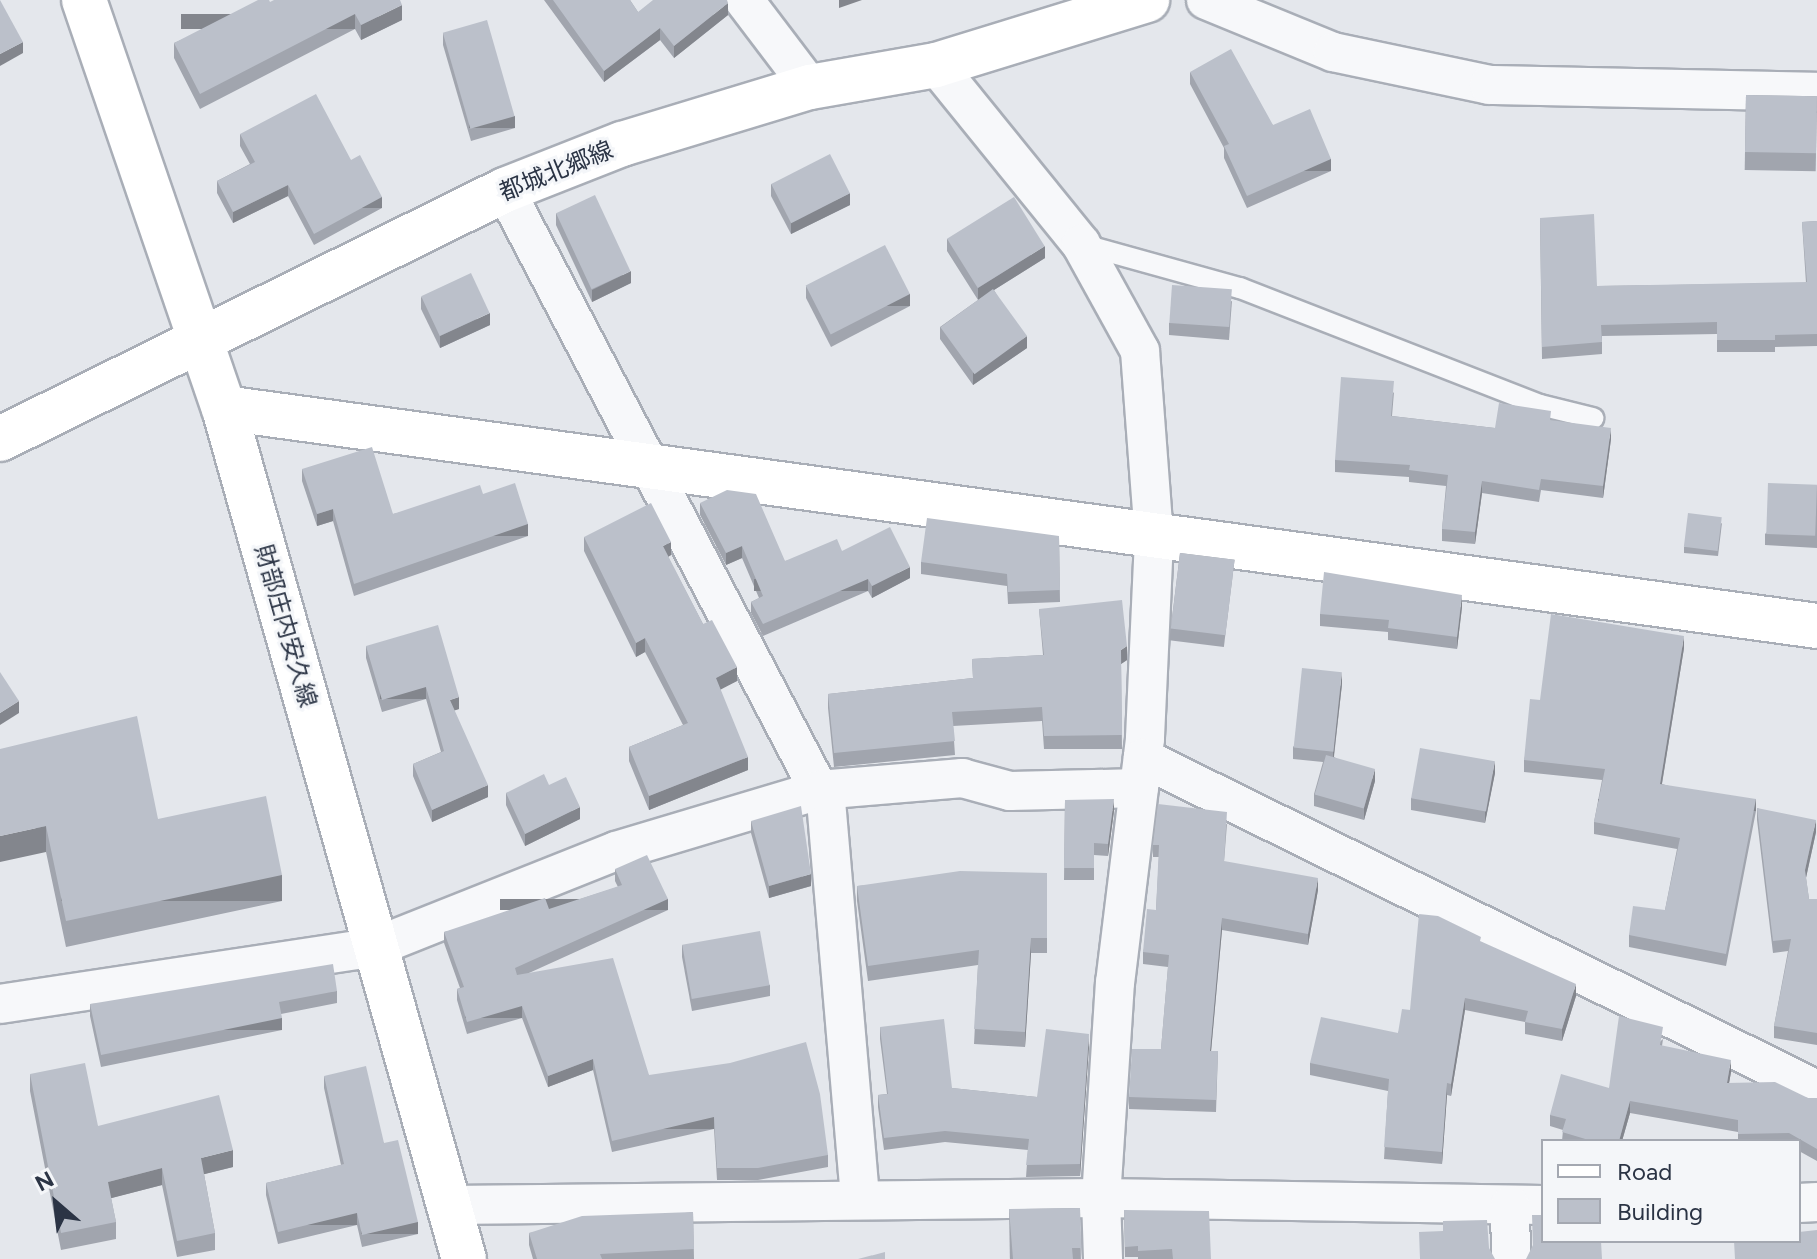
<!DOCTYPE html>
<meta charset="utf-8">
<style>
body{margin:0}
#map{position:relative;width:1817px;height:1259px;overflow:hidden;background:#e4e7ec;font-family:Figtree,"Noto Sans JP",sans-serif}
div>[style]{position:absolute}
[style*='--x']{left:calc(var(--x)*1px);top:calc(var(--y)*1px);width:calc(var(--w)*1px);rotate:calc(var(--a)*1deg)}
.roads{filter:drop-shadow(2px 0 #a9aeb7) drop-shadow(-2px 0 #a9aeb7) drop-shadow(0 2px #a9aeb7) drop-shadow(0 -2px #a9aeb7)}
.lane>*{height:20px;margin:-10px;padding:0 10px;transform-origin:10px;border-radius:10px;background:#f7f8fa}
.street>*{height:38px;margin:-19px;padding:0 19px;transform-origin:19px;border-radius:19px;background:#f7f8fa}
.secondary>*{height:44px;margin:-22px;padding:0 22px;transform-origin:22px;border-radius:22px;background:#fff}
.primary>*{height:44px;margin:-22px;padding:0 22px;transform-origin:22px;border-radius:22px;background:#fff}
.wall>*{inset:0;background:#a1a5ae;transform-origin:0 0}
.shaded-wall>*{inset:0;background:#83868d;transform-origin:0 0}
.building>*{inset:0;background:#bbc0ca;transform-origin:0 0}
span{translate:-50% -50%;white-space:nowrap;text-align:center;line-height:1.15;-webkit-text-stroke:6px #f4f6f9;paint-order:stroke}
.street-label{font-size:24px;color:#2b3445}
.legend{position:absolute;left:1541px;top:1139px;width:260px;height:104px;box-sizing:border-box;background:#f4f6f9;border:2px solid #a4a8b1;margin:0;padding:10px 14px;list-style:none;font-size:24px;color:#2b3445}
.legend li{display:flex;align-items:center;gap:16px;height:40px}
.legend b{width:40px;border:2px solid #a4a8b1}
.north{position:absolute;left:16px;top:1163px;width:80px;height:80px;-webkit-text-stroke:6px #f4f6f9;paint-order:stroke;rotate:332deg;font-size:22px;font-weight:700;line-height:32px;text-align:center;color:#2b3445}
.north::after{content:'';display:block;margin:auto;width:28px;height:36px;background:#2b3445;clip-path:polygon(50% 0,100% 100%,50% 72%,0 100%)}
</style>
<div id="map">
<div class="roads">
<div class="lane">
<div style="--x:1081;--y:244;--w:165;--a:15.5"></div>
<div style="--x:1240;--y:288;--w:322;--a:21.3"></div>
<div style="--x:1540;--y:405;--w:55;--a:13.8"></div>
</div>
<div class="street">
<div style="--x:744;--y:0;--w:109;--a:52.8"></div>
<div style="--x:1206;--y:0;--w:137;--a:22.3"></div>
<div style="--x:1333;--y:52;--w:159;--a:11.9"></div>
<div style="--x:1489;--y:85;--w:328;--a:1.2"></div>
<div style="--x:936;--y:65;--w:230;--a:51"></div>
<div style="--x:1081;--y:244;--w:122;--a:61.1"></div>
<div style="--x:1140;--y:351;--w:189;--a:85.7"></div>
<div style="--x:1154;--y:539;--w:200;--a:92.6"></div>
<div style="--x:1145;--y:739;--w:245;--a:97"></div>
<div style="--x:1115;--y:982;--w:216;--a:93.7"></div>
<div style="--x:1101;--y:1198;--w:61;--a:88.1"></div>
<div style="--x:505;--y:190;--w:677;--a:62.38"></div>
<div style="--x:1143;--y:758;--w:751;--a:26.22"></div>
<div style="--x:825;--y:789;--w:411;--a:85.1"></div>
<div style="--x:0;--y:1004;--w:379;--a:-8.6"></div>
<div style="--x:375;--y:947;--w:259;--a:-21.7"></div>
<div style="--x:616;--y:851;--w:212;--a:-16.7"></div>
<div style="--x:819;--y:790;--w:144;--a:-4.8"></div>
<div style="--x:962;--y:778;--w:50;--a:15.2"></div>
<div style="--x:1010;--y:791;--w:129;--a:-1.3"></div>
<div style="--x:1799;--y:1203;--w:18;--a:-3"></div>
<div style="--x:449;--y:1205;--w:652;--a:-0.62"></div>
<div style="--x:1101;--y:1198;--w:442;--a:0.9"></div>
<div style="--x:1510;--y:1205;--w:54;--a:88.9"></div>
</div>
<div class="secondary">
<div style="--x:84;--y:0;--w:431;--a:71.1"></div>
<div style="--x:224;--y:408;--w:884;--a:74.25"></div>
<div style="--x:224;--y:408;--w:1608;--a:7.79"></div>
</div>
<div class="primary">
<div style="--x:0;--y:439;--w:563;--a:-26.25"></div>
<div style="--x:505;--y:190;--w:126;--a:-21.5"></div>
<div style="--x:622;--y:144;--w:196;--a:-16.9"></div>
<div style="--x:810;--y:87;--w:128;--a:-9.9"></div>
<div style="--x:936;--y:65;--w:221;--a:-17.1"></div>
</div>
</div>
<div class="wall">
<div style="clip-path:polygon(544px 0,630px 0,638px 12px,728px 15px,674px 58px,660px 40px,604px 82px)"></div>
<div style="clip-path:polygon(270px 2px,402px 20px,361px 40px,355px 29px,200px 109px,174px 58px,174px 43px)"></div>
<div style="clip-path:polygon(443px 33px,515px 128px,471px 141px,443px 45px)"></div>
<div style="clip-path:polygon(1190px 72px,1273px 125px,1331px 171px,1247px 208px,1224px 158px,1224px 148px,1190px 84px)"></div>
<div style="left:1746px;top:95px;width:71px;height:75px;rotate:1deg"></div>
<div style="clip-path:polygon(240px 134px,351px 160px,382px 208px,314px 245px,288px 196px,233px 223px,217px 193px,217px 181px,250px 164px,240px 146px)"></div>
<div style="clip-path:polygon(771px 184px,850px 205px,791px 234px,771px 196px)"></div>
<div style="clip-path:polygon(556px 213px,631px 283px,592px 302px,556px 225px)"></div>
<div style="clip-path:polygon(1540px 218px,1597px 286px,1806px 283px,1802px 222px,1817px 221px,1817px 346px,1775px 347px,1775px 352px,1717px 352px,1717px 334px,1602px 336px,1602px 354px,1542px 359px)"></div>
<div style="clip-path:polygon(947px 239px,1045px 258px,994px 290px,1027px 348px,973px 385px,940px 339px,940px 327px,978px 300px,947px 251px)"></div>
<div style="clip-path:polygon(806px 286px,910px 306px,831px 347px,806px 298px)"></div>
<div style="clip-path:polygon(421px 297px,490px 325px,440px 348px,421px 309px)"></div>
<div style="clip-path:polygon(1232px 301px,1229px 340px,1169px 335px,1169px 323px)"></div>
<div style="clip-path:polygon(1394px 392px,1392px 416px,1495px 428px,1551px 420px,1611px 439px,1603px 498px,1541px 490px,1539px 502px,1482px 493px,1475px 544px,1442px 541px,1442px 529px,1446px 486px,1409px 482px,1409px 477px,1335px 472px,1335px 460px)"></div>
<div style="clip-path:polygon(302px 469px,393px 514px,483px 494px,528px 536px,354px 596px,333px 521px,317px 526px,302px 481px)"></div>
<div style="clip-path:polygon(1817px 485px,1817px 548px,1765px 545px,1765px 534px)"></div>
<div style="clip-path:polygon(700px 503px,785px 561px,842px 551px,910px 578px,872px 598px,868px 591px,763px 636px,751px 613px,751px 602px,759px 598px,742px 558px,726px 565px,700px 515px)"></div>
<div style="clip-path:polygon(1722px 523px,1718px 556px,1684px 553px,1684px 547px)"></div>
<div style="clip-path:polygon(1059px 536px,1060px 602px,1008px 604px,1007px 586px,921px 574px,921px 562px)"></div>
<div style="clip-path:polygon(584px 537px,671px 555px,668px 557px,703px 624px,737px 681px,720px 689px,748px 770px,649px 810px,629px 761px,629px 747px,683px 725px,645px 652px,636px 657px,584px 551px)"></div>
<div style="left:1180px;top:553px;width:55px;height:88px;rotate:7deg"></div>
<div style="clip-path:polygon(1462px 607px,1457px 649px,1388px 640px,1388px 632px,1320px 626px,1320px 614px)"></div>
<div style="clip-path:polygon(1039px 609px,1127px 660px,1121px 664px,1122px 749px,1044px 749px,1042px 721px,953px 726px,955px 755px,834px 767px,828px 708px,828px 694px,973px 678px,972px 659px,1043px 655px)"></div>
<div style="clip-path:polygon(366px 646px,459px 709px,454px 710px,488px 797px,432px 822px,413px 776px,413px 764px,441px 752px,426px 699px,382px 712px,366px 658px)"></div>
<div style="clip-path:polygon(1684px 648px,1662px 784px,1756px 811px,1726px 966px,1629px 947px,1629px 935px,1665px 910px,1677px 849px,1594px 834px,1594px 822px,1602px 780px,1524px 772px,1524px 760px,1540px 700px)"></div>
<div style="clip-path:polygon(1342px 684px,1334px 757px,1375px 781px,1364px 820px,1314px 806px,1314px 794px,1323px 762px,1293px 759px,1293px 747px)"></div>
<div style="clip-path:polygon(0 749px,158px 819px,282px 901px,66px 947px,46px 852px)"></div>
<div style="clip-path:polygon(1495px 773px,1485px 823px,1411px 810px,1411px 798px)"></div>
<div style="clip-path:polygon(549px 785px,580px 819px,525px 846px,506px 805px,506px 793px)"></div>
<div style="clip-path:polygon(1065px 800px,1114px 811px,1108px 856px,1094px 855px,1094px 880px,1064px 880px)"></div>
<div style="clip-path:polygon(1757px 808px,1816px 832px,1806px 878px,1809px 899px,1817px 899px,1817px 1045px,1774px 1038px,1774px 1026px,1788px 951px,1773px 953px,1757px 820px)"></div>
<div style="clip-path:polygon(751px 821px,811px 886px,769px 898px,751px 833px)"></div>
<div style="clip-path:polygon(1227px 824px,1224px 862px,1318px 890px,1308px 945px,1222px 930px,1211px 1051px,1218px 1051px,1216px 1112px,1129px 1109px,1129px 1097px,1161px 1049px,1168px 967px,1143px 964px,1143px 952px,1156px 910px,1159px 857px,1153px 857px,1153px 845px)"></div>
<div style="clip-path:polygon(615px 869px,668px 910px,529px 973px,649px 1075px,828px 1155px,828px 1167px,758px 1180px,717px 1180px,714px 1129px,612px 1152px,593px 1070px,548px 1087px,522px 1018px,467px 1034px,457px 1000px,457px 989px,460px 988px,444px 943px,444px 932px,549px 909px,618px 887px,615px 881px)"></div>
<div style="clip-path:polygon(1047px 873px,1047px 953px,1031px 953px,1025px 1047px,974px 1044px,978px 965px,868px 981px,857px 901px,857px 886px)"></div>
<div style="clip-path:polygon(1481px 942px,1576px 996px,1562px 1041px,1525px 1034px,1525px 1022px,1465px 1010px,1451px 1096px,1447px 1095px,1442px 1164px,1384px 1159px,1388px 1091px,1310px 1075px,1310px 1063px,1398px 1033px,1410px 1010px)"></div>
<div style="clip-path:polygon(682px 945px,770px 985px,770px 996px,692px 1011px,682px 957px)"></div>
<div style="clip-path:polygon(337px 991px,337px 1003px,281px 1014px,282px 1030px,101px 1067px,90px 1016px,90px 1004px)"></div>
<div style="clip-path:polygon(880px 1027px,952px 1088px,1037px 1097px,1089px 1046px,1080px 1176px,1026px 1177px,1028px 1150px,945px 1142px,884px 1150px,878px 1107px,878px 1095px,887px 1094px,880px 1039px)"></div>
<div style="clip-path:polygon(1663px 1039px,1662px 1046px,1731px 1072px,1729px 1083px,1808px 1098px,1817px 1098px,1817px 1161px,1799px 1151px,1799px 1141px,1738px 1141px,1738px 1132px,1630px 1113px,1622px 1141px,1562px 1141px,1563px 1130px,1550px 1126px,1550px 1115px,1609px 1088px)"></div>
<div style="clip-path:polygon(30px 1074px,98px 1126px,233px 1167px,204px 1174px,215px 1233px,215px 1250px,177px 1257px,162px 1185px,111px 1198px,116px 1222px,116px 1239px,61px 1250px,30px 1091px)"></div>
<div style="clip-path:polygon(324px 1076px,384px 1143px,418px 1234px,362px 1247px,357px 1225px,278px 1244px,266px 1195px,266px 1183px,341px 1165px,324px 1088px)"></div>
<div style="left:1080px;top:1208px;width:51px;height:71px;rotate:89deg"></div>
<div style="clip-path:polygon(1124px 1210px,1211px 1259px,1138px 1259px,1138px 1257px,1125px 1257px)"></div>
<div style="clip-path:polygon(693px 1212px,694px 1259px,533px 1259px,529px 1245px,529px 1233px)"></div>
</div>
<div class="shaded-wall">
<div style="clip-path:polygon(839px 0,862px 0,839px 8px)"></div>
<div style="clip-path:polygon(728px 3px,728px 15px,674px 58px,674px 46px)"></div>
<div style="clip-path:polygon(402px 5px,402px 20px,361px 40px,361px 25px)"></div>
<div style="left:355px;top:14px;width:15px;height:174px;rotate:90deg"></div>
<div style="clip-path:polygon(660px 28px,660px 40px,604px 82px,604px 71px)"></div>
<div style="clip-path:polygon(23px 42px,23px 53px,0 66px,0 54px)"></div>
<div style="left:515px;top:116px;width:12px;height:46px;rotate:90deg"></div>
<div style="left:1331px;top:159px;width:12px;height:92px;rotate:90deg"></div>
<div style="clip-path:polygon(288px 185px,288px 196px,233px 223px,233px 212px)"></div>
<div style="clip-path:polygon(850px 193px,850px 205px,791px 234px,791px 222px)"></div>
<div style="left:382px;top:197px;width:11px;height:77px;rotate:90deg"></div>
<div style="clip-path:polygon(1045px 246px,1045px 258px,978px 300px,978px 288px)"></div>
<div style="clip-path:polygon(631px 271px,631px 283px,592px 302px,592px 290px)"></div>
<div style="left:910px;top:294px;width:12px;height:89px;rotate:90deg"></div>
<div style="clip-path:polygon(490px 313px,490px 325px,440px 348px,440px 336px)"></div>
<div style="clip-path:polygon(1027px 336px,1027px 348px,973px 385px,973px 373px)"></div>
<div style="clip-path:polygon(1611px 428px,1611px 439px,1603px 498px,1603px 486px)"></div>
<div style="clip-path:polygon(1482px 481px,1482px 493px,1475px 544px,1475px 532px)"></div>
<div style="clip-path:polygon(333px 509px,333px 521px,317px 526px,317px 514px)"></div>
<div style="left:528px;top:524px;width:12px;height:184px;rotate:90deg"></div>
<div style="clip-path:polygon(671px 542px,671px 555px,663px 560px,663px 546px)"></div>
<div style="clip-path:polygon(742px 546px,742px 558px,726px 565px,726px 553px)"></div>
<div style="clip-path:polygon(910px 567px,910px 578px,872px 598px,872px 586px)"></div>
<div style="left:868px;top:579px;width:12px;height:114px;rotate:90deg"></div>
<div style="clip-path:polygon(1462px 595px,1462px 607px,1457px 649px,1457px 637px)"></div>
<div style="clip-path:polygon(1684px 636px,1684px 648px,1660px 795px,1660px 784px)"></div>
<div style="clip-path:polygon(645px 638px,645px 652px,636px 657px,636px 643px)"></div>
<div style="clip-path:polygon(1127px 646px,1127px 660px,1121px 664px,1121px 650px)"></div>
<div style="clip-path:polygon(737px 667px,737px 681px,716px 692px,716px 678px)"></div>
<div style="clip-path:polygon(1342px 672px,1342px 684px,1333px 763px,1333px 751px)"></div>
<div style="left:426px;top:687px;width:12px;height:46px;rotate:90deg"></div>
<div style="clip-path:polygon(459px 697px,459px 709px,450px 712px,450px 700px)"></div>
<div style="clip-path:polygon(19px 701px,19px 713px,0 725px,0 713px)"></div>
<div style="clip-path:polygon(748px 757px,748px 770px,649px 810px,649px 796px)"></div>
<div style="clip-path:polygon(1495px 761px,1495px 773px,1485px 823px,1485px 811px)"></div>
<div style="clip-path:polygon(1375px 769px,1375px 781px,1364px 820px,1364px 808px)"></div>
<div style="clip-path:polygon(488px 785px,488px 797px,432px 822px,432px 810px)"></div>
<div style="clip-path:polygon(1114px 799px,1114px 811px,1108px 856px,1108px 844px)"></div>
<div style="left:1756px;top:799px;width:12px;height:158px;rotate:90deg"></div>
<div style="clip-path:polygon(580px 807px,580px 819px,525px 846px,525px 834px)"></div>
<div style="clip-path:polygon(1816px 820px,1816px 832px,1805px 882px,1805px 870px)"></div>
<div style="clip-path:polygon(46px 826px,46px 852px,0 862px,0 836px)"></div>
<div style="clip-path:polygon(811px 874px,811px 886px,769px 898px,769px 886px)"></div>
<div style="left:282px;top:875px;width:26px;height:221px;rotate:90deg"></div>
<div style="clip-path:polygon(1318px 878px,1318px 890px,1308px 945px,1308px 934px)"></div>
<div style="left:668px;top:899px;width:11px;height:168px;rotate:90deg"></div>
<div style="clip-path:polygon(1222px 918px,1222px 930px,1210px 1063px,1210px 1051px)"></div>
<div style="clip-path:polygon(1031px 938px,1031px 953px,1025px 1047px,1025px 1032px)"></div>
<div style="clip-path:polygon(1576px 984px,1576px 996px,1562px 1041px,1562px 1029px)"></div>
<div style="clip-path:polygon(1465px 998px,1465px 1010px,1451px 1096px,1451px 1084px)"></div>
<div style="left:522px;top:1006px;width:12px;height:57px;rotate:90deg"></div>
<div style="left:282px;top:1018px;width:12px;height:185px;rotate:90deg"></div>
<div style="clip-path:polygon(1089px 1034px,1089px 1046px,1080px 1176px,1080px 1164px)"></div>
<div style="clip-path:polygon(593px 1059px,593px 1070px,548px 1087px,548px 1076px)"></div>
<div style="clip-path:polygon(1731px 1060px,1731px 1072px,1727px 1095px,1727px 1083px)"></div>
<div style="clip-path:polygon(1447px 1083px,1447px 1095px,1442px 1164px,1442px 1152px)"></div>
<div style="clip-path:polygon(1630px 1101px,1630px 1113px,1622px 1141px,1619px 1141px)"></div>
<div style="left:714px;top:1117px;width:12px;height:105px;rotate:90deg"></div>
<div style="clip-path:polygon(233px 1150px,233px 1167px,201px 1175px,201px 1158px)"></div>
<div style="clip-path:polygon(162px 1168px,162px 1185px,108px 1199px,108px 1182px)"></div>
<div style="left:357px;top:1213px;width:12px;height:81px;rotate:90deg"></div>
<div style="left:418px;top:1222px;width:12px;height:57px;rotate:90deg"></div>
</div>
<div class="building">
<div style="clip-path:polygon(0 0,23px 42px,0 54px)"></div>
<div style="clip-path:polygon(258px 0,269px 0,270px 2px,274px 0,400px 0,402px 5px,361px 25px,355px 14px,200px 94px,174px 43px)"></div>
<div style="clip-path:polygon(553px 0,630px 0,638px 12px,653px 0,727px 0,728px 3px,674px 46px,660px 28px,604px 71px)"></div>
<div style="left:487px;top:20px;width:100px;height:46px;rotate:74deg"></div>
<div style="clip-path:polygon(1231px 49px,1273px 125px,1310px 109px,1331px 159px,1247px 196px,1224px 146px,1229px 144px,1190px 72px)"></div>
<div style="clip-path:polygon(316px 94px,351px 160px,360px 155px,382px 197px,314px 234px,288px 185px,233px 212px,217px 181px,255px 162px,240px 134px)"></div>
<div style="left:1746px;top:95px;width:71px;height:57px;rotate:1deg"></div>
<div style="left:830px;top:154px;width:44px;height:66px;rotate:63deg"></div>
<div style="left:595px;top:195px;width:84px;height:43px;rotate:65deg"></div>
<div style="left:1014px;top:197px;width:58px;height:79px;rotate:58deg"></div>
<div style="clip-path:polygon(1594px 214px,1597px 286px,1807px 282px,1802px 222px,1817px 221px,1817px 334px,1775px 335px,1775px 340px,1717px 340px,1717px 322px,1601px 325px,1602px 342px,1542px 347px,1540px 218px)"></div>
<div style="left:885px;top:245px;width:55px;height:89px;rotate:63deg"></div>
<div style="left:471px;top:273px;width:44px;height:55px;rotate:65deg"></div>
<div style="left:1172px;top:285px;width:60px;height:38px;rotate:4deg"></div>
<div style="left:993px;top:289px;width:58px;height:65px;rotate:54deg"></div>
<div style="clip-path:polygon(1341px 377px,1394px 381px,1391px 416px,1495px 428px,1499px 403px,1551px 411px,1550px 420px,1611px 428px,1603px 486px,1541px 479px,1539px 490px,1482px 481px,1475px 532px,1442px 529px,1448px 475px,1409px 470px,1410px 465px,1335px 460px)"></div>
<div style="clip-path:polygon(372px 447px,393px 514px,480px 485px,483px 494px,515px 483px,528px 524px,354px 584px,333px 509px,317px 514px,302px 469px)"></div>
<div style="left:1768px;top:483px;width:49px;height:51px;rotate:2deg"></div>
<div style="clip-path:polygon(727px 490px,756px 494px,785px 561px,837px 539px,842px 551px,890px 527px,910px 567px,872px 586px,868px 579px,763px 624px,751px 602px,763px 596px,742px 546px,726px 553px,700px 503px)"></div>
<div style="clip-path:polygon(651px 503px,671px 542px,663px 546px,703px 624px,712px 620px,737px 667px,716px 678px,748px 757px,649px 796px,629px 747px,688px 723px,645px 638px,636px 643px,584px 537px)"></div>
<div style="left:1688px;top:513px;width:34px;height:34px;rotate:7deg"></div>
<div style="clip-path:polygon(927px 518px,1059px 536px,1060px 590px,1008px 592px,1007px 574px,921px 562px)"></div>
<div style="left:1180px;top:553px;width:55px;height:76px;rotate:7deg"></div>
<div style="clip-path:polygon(1324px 572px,1462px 595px,1457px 637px,1388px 628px,1389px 620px,1320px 614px)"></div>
<div style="clip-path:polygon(1122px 600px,1127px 646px,1121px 650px,1122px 735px,1044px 736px,1042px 707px,952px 712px,955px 741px,834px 753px,828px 694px,973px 678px,972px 659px,1044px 655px,1039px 609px)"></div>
<div style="clip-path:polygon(1551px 614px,1684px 636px,1660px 784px,1756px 799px,1726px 954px,1629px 935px,1633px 906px,1665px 910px,1680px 838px,1594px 822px,1605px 769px,1524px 760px,1530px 699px,1540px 700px)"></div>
<div style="clip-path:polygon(438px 625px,459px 697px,450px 700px,488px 785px,432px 810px,413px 764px,444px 751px,426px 687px,382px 700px,366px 646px)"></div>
<div style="left:1302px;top:668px;width:40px;height:80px;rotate:6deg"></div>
<div style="clip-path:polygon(0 672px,19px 701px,0 713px)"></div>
<div style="clip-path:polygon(137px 716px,158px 819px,266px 796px,282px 875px,66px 921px,46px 826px,0 836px,0 749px)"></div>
<div style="left:1420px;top:748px;width:76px;height:51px;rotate:10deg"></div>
<div style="left:1326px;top:755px;width:51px;height:41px;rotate:16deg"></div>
<div style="clip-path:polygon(544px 774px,549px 785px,566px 777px,580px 807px,525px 834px,506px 793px)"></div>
<div style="clip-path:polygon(1114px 799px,1108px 844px,1094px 843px,1094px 868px,1064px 868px,1065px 800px)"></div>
<div style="clip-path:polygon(1158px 804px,1227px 812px,1224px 861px,1318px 878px,1308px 934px,1222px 918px,1210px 1051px,1218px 1051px,1216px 1100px,1129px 1097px,1132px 1049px,1161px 1049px,1169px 955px,1143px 952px,1147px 909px,1156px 910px,1159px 845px,1153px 845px)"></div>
<div style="clip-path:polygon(801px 806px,811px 874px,769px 886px,751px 821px)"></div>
<div style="clip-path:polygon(1757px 808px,1816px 820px,1805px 870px,1809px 899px,1817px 899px,1817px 1033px,1774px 1026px,1791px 939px,1773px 941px)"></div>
<div style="clip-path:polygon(647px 855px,668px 899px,515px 968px,517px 975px,613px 958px,649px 1075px,730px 1063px,806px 1042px,820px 1094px,828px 1155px,758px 1168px,717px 1168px,714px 1117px,612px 1141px,593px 1059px,548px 1076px,522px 1006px,467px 1022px,457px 989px,464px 987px,444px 932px,545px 898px,549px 909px,622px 885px,615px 869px)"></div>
<div style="clip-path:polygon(960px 871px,1047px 873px,1047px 938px,1031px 938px,1025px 1032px,974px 1029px,979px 950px,868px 966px,857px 886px)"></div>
<div style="clip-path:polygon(1419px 914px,1438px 916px,1481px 937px,1480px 941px,1576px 984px,1562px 1029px,1525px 1022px,1528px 1011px,1465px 998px,1451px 1084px,1447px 1083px,1442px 1152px,1384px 1147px,1389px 1079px,1310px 1063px,1321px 1017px,1398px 1033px,1402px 1009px,1410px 1010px)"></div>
<div style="left:760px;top:931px;width:55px;height:79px;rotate:80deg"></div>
<div style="clip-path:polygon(333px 964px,337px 991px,279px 1002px,282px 1018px,101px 1055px,90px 1004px)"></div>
<div style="clip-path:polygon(1619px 1016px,1663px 1027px,1660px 1045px,1731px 1060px,1727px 1083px,1775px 1082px,1808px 1098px,1817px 1098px,1817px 1149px,1789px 1133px,1738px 1134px,1738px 1120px,1630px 1101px,1619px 1141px,1592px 1141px,1562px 1132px,1566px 1119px,1550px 1115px,1561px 1074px,1609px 1088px)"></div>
<div style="clip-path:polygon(944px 1019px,952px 1088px,1037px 1097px,1046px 1029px,1089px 1034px,1080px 1164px,1026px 1165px,1029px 1139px,945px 1131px,884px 1138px,878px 1095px,888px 1094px,880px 1027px)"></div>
<div style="clip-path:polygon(85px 1063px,98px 1126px,219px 1095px,233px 1150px,201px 1158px,215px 1233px,177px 1241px,162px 1168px,108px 1182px,116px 1222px,61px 1233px,30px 1074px)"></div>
<div style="clip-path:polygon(366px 1066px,384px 1143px,398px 1140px,418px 1222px,362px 1235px,357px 1213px,278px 1232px,266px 1183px,344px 1164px,324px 1076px)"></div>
<div style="clip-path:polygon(1080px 1208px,1081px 1248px,1072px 1248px,1073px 1259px,1013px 1259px,1009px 1209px)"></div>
<div style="clip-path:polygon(1124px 1210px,1209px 1211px,1211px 1259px,1173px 1259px,1172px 1249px,1138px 1251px,1138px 1246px,1125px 1247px)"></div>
<div style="clip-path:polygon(693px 1212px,694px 1249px,600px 1254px,602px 1259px,537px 1259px,529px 1233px,582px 1216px)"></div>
<div style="clip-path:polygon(1532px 1215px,1543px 1215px,1543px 1241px,1601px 1241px,1602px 1259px,1526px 1259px,1533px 1245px)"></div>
<div style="clip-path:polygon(1487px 1220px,1489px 1248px,1495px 1259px,1420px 1259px,1419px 1232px,1443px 1231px,1443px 1221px)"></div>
<div style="clip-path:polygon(1817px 1230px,1817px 1259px,1735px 1259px,1734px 1241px,1799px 1241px,1799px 1232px)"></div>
<div style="clip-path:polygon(885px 1252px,885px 1259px,858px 1259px)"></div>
</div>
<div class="street-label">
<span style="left:556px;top:171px;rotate:-22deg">都城北郷線</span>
<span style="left:286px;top:626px;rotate:74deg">財部庄内安久線</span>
</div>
<ul class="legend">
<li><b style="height:10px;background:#fff"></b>Road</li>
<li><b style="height:22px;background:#bbc0ca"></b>Building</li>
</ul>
<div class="north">N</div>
</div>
